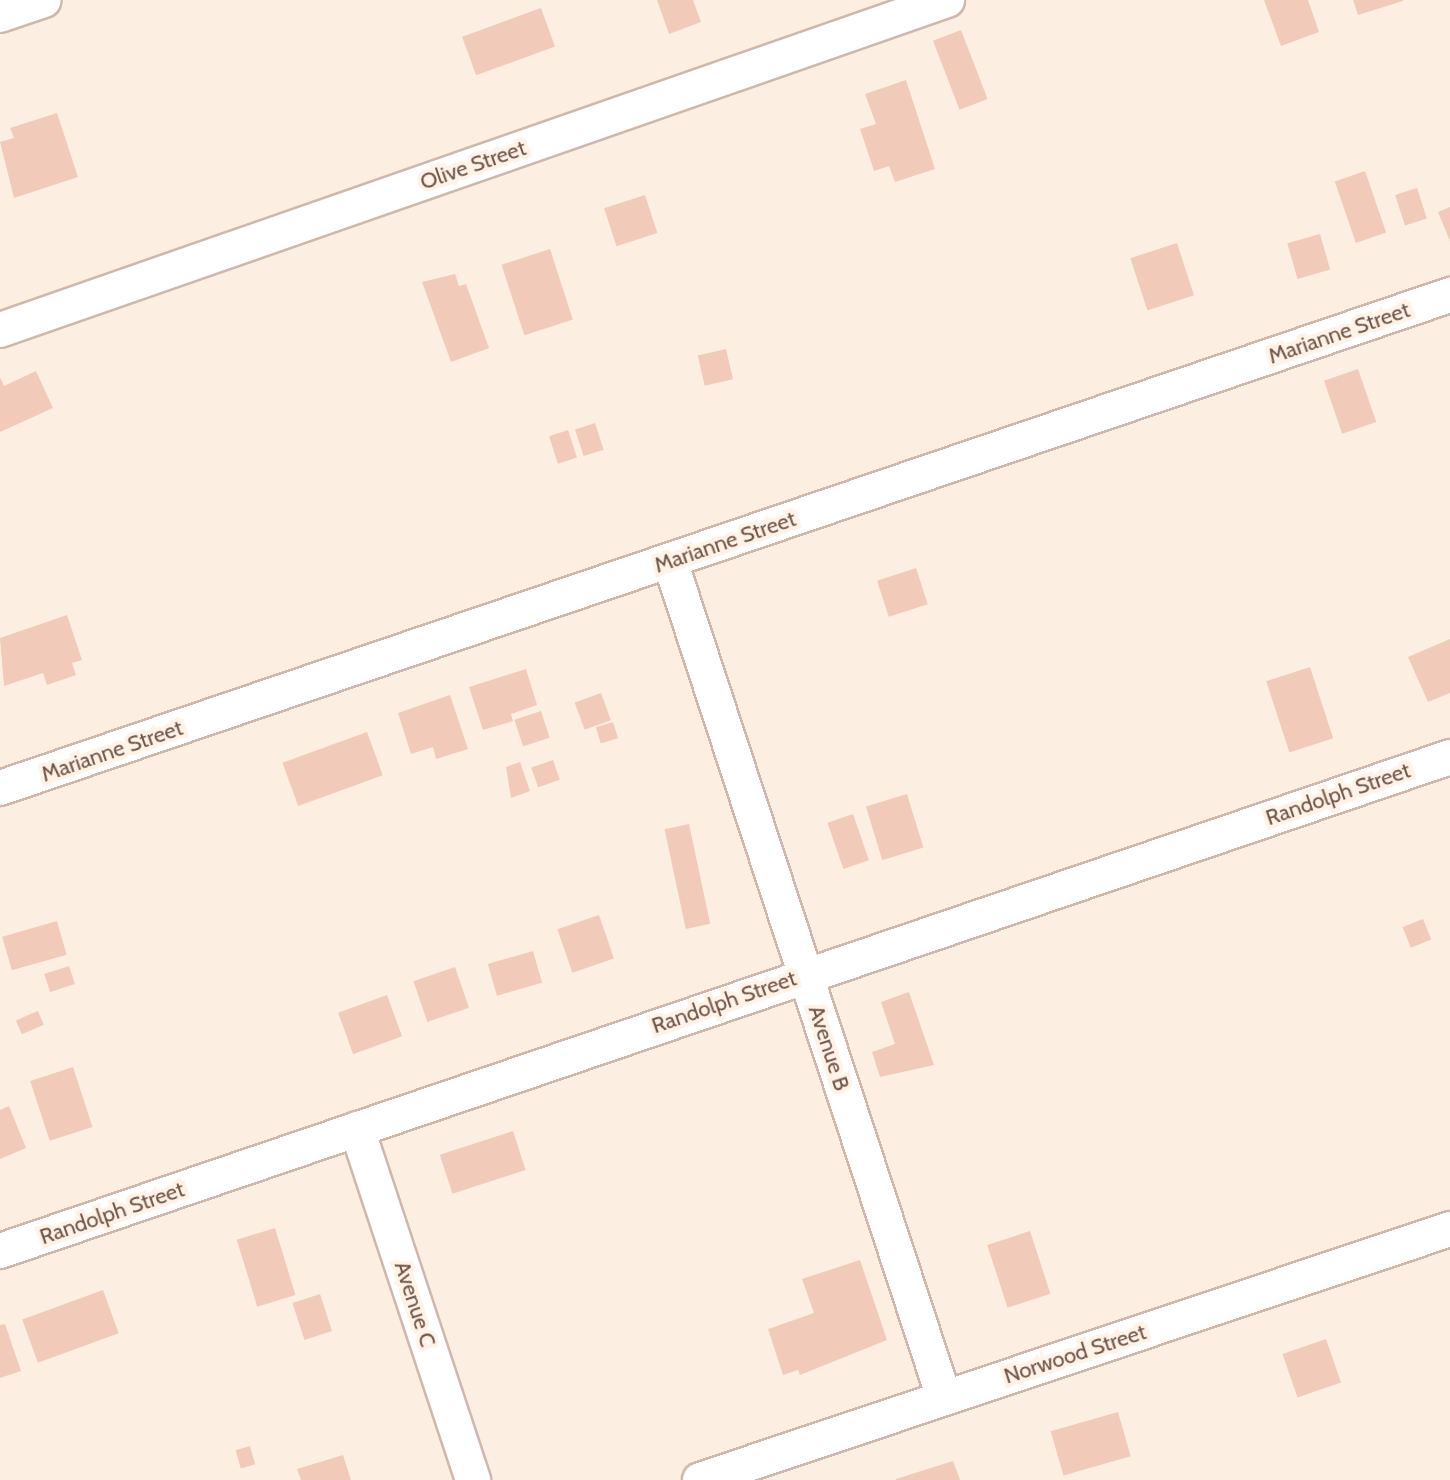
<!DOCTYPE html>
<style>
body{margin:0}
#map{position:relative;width:1450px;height:1480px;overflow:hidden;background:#fcefe1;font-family:Cabin,sans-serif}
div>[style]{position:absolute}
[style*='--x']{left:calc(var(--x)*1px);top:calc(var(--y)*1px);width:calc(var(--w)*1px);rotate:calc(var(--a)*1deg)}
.building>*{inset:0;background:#f1cab9;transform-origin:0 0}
.roads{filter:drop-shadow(2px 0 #cfb8ab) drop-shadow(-2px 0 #cfb8ab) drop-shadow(0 2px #cfb8ab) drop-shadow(0 -2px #cfb8ab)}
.minor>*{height:34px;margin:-17px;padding:0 17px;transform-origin:17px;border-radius:17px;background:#fff}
span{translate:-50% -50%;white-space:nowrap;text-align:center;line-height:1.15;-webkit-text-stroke:8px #fff3e7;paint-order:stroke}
.street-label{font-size:22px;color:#725448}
</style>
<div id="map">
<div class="building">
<div style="clip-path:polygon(657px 0,693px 0,701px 22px,669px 34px)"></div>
<div style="clip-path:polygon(1264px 0,1308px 0,1319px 32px,1281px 46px)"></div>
<div style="clip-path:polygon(1353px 0,1403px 0,1403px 1px,1358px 15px)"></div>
<div style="left:541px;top:8px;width:41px;height:84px;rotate:70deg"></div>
<div style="left:961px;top:30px;width:74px;height:30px;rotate:69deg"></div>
<div style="clip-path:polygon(906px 80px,935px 169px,895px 182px,889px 166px,874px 171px,860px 129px,876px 124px,865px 94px)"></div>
<div style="clip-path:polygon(57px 113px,78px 177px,14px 198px,0 142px,14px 138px,10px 128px)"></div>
<div style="left:1365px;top:171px;width:65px;height:32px;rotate:71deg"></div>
<div style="left:1417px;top:188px;width:32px;height:23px;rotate:72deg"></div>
<div style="left:645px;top:195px;width:40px;height:43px;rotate:72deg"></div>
<div style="clip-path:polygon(1450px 207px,1450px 241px,1438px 212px)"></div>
<div style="left:1320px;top:234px;width:37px;height:34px;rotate:74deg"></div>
<div style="left:1177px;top:243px;width:55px;height:49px;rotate:72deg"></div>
<div style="left:550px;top:249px;width:74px;height:51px;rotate:72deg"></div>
<div style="clip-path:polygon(455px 274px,459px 286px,466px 284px,489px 348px,451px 362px,422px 282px)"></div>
<div style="left:726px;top:349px;width:31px;height:29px;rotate:77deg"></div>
<div style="left:1358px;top:369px;width:56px;height:36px;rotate:71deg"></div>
<div style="clip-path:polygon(36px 371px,53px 408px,0 432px,0 377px,4px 386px)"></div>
<div style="left:595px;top:423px;width:28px;height:21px;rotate:72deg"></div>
<div style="left:568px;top:430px;width:29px;height:20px;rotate:72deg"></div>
<div style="left:916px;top:568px;width:38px;height:41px;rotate:72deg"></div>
<div style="clip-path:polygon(67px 615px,82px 660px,72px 663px,76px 675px,47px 685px,43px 673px,4px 686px,0 638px)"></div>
<div style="clip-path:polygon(1450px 639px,1450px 693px,1428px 702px,1408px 657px)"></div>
<div style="left:1310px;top:667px;width:75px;height:46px;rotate:72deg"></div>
<div style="clip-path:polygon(526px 669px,537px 705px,511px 714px,513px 721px,483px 730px,469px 687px)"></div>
<div style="left:601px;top:693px;width:29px;height:28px;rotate:70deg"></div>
<div style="clip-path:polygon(450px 695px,468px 749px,436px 759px,433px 747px,411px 754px,398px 713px)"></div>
<div style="left:541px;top:711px;width:28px;height:28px;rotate:72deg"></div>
<div style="left:613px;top:722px;width:17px;height:18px;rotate:73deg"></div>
<div style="left:367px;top:732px;width:46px;height:90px;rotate:70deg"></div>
<div style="left:553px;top:760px;width:21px;height:23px;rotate:71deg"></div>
<div style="clip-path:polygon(520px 762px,530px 791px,511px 798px,506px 767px)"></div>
<div style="left:907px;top:794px;width:56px;height:43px;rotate:73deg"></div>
<div style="left:853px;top:814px;width:49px;height:27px;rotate:71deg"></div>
<div style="left:689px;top:824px;width:102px;height:25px;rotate:78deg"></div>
<div style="left:599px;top:915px;width:46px;height:44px;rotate:71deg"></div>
<div style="left:1423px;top:919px;width:22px;height:22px;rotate:68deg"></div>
<div style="left:57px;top:921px;width:35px;height:57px;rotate:74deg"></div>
<div style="left:533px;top:951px;width:33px;height:47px;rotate:74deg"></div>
<div style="left:69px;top:966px;width:19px;height:26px;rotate:72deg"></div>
<div style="left:455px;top:967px;width:43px;height:44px;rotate:71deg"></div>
<div style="clip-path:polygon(909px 992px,934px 1065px,880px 1077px,872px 1052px,895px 1044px,881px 1002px)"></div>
<div style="left:387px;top:995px;width:44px;height:52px;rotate:70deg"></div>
<div style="left:38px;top:1011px;width:15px;height:24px;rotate:67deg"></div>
<div style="left:73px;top:1067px;width:63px;height:45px;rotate:72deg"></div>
<div style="clip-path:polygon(9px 1106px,26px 1148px,0 1159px,0 1110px)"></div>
<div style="left:513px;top:1131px;width:41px;height:77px;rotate:72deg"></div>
<div style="left:275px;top:1228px;width:70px;height:40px;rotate:73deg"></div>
<div style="left:1030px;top:1231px;width:66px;height:45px;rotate:72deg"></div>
<div style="clip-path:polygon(860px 1260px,887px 1340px,800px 1375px,798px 1370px,783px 1375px,768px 1329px,814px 1313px,802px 1279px)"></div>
<div style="left:103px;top:1290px;width:46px;height:86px;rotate:70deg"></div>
<div style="left:320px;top:1294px;width:39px;height:29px;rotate:72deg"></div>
<div style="clip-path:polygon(5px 1324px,21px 1371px,0 1378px,0 1325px)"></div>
<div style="left:1326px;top:1339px;width:46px;height:46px;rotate:71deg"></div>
<div style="left:1118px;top:1412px;width:46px;height:70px;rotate:74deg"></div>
<div style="left:250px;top:1446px;width:19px;height:15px;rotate:74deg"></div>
<div style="clip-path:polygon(343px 1455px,351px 1480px,301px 1480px,297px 1469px)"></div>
<div style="clip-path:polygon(953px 1461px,960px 1480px,896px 1480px,896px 1479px)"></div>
</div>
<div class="roads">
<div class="minor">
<div style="--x:0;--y:15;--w:46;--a:-18.8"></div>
<div style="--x:0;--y:330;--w:1003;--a:-19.21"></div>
<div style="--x:670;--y:561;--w:881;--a:71.87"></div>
<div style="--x:0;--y:788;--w:1532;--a:-18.78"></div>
<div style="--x:357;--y:1129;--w:370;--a:71.7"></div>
<div style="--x:0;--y:1251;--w:1532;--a:-18.81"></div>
<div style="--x:700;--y:1480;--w:791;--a:-18.5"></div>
</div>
</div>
<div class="street-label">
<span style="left:473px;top:165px;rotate:-19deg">Olive Street</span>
<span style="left:1339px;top:333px;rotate:-19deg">Marianne Street</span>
<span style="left:725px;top:542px;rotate:-19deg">Marianne Street</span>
<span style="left:112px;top:751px;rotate:-19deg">Marianne Street</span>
<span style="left:1338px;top:794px;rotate:-19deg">Randolph Street</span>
<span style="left:724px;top:1002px;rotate:-19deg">Randolph Street</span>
<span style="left:829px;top:1048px;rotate:72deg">Avenue B</span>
<span style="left:112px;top:1213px;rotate:-19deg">Randolph Street</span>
<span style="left:415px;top:1304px;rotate:72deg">Avenue C</span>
<span style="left:1075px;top:1354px;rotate:-18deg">Norwood Street</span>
</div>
</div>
